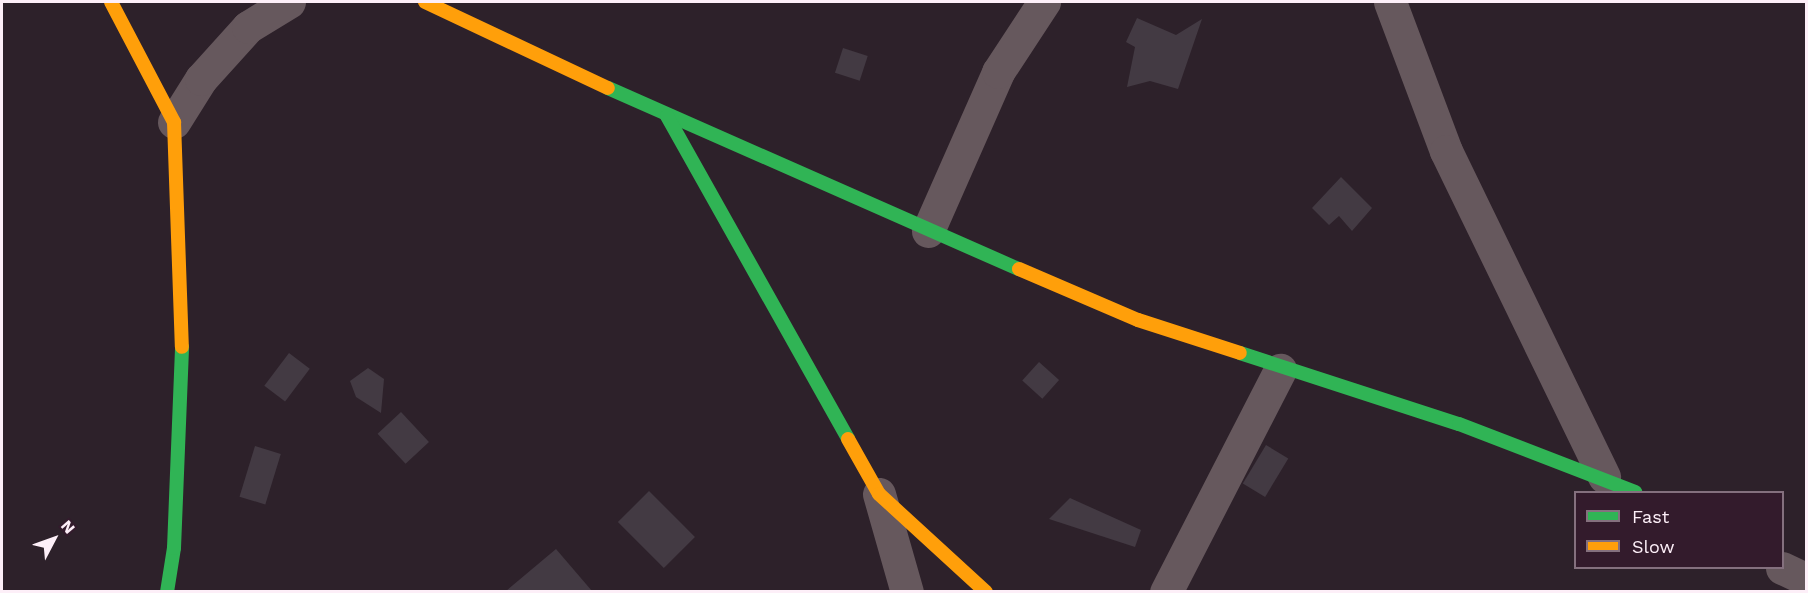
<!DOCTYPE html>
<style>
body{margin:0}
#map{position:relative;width:1808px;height:593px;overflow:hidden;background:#2d212a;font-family:"Work Sans",sans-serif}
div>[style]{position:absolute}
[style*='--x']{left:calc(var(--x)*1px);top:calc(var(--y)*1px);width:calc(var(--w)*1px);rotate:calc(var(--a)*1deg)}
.building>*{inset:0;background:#433a43;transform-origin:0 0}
.street>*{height:33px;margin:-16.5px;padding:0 16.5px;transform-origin:16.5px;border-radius:16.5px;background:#66585d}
.fast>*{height:14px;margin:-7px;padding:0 7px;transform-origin:7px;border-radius:7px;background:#30b455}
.slow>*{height:14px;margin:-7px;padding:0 7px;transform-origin:7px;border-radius:7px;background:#ff9f0a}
span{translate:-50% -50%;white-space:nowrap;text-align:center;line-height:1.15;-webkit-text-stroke:4.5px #331b2c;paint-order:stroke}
.frame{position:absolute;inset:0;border:3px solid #fdeff8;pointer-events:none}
.legend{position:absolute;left:1574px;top:491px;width:210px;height:78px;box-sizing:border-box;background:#331b2c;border:2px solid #84707e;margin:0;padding:8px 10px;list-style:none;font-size:18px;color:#fdeff8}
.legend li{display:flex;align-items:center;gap:12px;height:30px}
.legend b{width:30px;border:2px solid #84707e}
.north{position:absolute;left:24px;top:509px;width:60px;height:60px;-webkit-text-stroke:4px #331b2c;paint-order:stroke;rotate:49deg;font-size:16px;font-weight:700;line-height:24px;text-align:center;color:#fdeff8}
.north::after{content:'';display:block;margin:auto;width:21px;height:27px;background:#fdeff8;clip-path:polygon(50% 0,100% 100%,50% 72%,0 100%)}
</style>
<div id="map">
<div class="building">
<div style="clip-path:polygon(1137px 18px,1176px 35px,1202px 19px,1178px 89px,1150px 81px,1127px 87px,1135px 47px,1126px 42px)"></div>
<div style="left:843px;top:48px;width:26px;height:26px;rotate:18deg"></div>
<div style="clip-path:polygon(1341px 177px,1372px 208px,1352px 231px,1339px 216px,1329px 225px,1312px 208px)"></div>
<div style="left:289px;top:353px;width:26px;height:41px;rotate:37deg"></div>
<div style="left:1039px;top:362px;width:27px;height:25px;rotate:42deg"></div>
<div style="clip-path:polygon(368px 368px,384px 379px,381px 413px,356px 397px,350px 381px)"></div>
<div style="left:401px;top:412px;width:41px;height:32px;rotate:47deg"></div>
<div style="left:1266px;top:445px;width:26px;height:45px;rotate:31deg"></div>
<div style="left:255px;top:446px;width:27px;height:53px;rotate:17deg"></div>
<div style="left:649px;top:491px;width:65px;height:44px;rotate:45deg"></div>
<div style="clip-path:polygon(1070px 498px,1141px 530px,1135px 547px,1049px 519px)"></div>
<div style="clip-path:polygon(556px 549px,592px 591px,506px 591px)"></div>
</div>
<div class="street">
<div style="--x:1390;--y:2;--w:159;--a:69.4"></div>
<div style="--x:1446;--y:151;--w:362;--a:64.1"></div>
<div style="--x:174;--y:122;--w:51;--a:-57.9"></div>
<div style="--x:201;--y:79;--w:70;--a:-47.9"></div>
<div style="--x:248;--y:27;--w:48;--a:-31.4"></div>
<div style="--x:928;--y:231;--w:174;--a:-66.2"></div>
<div style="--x:998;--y:72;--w:84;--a:-56.7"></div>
<div style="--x:879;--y:494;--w:102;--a:74.1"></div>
<div style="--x:1782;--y:568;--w:26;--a:25"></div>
<div style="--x:1166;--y:592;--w:250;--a:-62.8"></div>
</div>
<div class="fast">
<div style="--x:608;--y:88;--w:449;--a:23.8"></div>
<div style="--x:667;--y:116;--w:370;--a:60.7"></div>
<div style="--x:1240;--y:353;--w:230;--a:18"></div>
<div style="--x:1459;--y:424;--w:189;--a:21.1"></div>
<div style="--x:167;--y:592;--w:45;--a:-81"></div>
<div style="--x:174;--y:548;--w:201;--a:-87.7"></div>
</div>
<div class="slow">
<div style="--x:111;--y:2;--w:136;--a:62.3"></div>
<div style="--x:174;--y:122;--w:225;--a:88"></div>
<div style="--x:425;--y:2;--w:202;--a:25.2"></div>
<div style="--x:1019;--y:269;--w:129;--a:23.2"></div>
<div style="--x:1138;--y:320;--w:107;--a:17.9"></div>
<div style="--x:848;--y:439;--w:63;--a:60.6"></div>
<div style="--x:879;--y:494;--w:145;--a:42.5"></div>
</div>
<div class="frame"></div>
<ul class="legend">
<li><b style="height:8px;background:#30b455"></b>Fast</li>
<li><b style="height:8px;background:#ff9f0a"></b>Slow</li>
</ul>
<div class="north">N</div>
</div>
